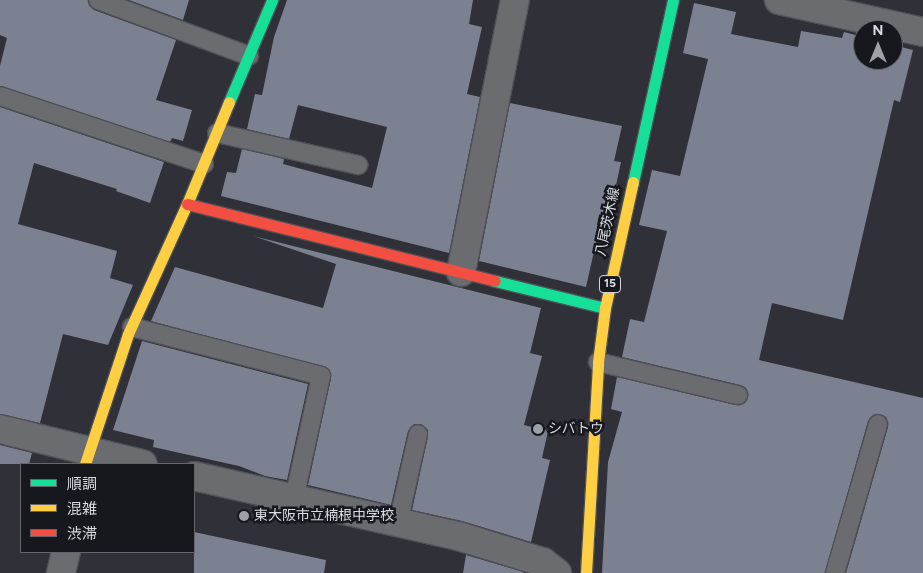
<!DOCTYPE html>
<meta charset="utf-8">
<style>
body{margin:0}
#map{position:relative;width:923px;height:573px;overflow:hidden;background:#303138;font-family:Figtree,"Noto Sans JP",sans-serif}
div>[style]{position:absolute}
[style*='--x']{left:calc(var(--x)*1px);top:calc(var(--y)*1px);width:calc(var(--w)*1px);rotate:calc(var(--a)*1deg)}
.building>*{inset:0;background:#7c8191}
.roads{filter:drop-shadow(1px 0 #4f5056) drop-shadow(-1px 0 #4f5056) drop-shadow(0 1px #4f5056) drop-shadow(0 -1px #4f5056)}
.lane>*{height:18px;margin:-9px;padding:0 9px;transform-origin:9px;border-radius:9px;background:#6a6c70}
.street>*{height:28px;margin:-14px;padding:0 14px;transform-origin:14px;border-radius:14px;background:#6a6c70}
.fast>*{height:11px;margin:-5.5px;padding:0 5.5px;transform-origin:5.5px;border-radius:5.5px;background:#16e098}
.slow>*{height:11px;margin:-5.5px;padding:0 5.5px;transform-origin:5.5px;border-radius:5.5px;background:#ffcf43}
.jam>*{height:11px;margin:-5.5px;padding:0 5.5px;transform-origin:5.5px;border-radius:5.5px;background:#f24e42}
.dots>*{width:14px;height:14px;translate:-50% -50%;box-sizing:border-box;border:2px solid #16181d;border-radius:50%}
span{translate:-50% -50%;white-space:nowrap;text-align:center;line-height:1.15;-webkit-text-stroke:5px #16181d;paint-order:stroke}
.shield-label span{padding:1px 4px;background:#16181d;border:1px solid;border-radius:4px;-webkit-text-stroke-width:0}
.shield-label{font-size:12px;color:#d9dce3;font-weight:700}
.street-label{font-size:14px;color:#d9dce3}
.poi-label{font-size:14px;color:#d9dce3}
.left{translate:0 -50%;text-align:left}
.legend{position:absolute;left:20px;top:463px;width:175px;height:90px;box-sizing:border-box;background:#16181d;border:1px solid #64666c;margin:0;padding:6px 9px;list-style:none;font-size:15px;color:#d9dce3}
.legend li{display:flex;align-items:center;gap:10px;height:25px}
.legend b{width:25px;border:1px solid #64666c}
.north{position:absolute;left:853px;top:20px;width:50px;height:50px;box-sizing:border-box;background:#16181d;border:1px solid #64666c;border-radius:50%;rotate:0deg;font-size:14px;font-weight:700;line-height:20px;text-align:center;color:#d9dce3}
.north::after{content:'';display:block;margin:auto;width:18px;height:22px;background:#9ea0a7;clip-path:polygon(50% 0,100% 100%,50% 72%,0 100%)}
</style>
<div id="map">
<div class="building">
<div style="clip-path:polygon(0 0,88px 0,90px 6px,94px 10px,176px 40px,156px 100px,192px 110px,183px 141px,172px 138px,170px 142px,0 86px,0 66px,7px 38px,0 35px)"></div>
<div style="clip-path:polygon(129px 0,189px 0,183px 20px)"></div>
<div style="clip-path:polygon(287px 0,473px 0,469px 24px,482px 27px,467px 94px,480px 97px,449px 253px,221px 196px,227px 172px,236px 173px,242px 149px,284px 159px,283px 164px,372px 188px,387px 127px,298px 105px,289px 139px,247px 129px,255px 94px,262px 95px,274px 37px)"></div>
<div style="clip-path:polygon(694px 3px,736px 12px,731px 34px,798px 47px,801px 31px,842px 38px,844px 32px,863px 37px,863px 60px,893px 60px,893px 45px,913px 50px,900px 102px,894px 100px,843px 320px,772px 303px,759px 360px,923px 398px,923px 573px,846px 573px,888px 427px,886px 417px,876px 414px,868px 421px,825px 573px,602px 573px,608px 462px,622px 412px,611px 409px,617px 377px,736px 405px,745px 403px,748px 397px,746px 388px,740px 385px,622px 357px,630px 319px,644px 322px,667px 231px,639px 225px,652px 170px,680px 176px,708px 59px,683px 53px)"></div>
<div style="clip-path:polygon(510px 103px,622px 126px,614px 161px,621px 162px,609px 218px,602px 216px,586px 287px,479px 261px)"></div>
<div style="clip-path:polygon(0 107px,164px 162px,150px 203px,116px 191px,117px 189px,34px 163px,18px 224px,117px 251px,110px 278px,133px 285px,108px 345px,63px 334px,40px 423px,0 414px)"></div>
<div style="clip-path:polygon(253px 236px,541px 308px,530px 353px,542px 356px,524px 425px,548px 431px,542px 458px,550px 460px,531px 542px,462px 521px,412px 510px,428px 436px,428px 430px,421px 424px,414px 424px,408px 431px,391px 505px,308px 485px,331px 378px,329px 369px,151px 321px,175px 267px,323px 308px,336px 264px)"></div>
<div style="clip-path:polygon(142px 341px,308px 384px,287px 480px,265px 476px,239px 466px,153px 447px,154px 440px,113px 430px)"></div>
<div style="clip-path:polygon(0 445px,32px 453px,29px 464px,0 464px)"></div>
<div style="clip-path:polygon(194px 532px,326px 560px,324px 573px,194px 573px)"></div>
<div style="clip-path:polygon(466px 555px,524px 572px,523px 573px,463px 573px)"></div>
</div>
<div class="roads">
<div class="lane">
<div style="--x:98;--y:0;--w:161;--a:20.3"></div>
<div style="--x:0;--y:96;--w:215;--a:18.4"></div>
<div style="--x:217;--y:133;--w:145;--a:12.8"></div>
<div style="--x:132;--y:327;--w:195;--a:14.5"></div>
<div style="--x:321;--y:376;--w:126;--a:102.4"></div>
<div style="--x:598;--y:362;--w:144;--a:13.3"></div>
<div style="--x:398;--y:523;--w:91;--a:-77.3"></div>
<div style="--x:835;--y:573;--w:155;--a:-73.9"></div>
</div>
<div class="street">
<div style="--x:779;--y:0;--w:148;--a:12.5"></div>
<div style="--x:461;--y:272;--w:277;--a:-78.8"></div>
<div style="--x:0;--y:429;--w:147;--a:13.8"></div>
<div style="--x:194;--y:476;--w:271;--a:12.8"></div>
<div style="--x:458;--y:536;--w:89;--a:17"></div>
<div style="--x:543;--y:562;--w:18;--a:38"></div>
<div style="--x:61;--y:573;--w:22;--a:-77"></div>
</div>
<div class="fast">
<div style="--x:229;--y:102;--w:111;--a:-67.1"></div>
<div style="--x:633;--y:182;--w:186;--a:-77.6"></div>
<div style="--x:495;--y:281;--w:113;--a:13.8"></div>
</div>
<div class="slow">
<div style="--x:85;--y:464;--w:137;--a:-71.7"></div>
<div style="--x:128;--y:334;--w:143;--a:-65.6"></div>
<div style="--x:187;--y:204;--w:110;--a:-67.6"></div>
<div style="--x:586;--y:573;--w:211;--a:-86.7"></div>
<div style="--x:598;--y:362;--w:54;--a:-82.6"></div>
<div style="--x:605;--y:308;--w:129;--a:-77.5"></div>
</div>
<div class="jam">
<div style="--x:187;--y:204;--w:317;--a:14"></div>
</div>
</div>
<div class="dots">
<div style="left:538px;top:429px;background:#9ea0a7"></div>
<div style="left:244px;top:516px;background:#9ea0a7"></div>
</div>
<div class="shield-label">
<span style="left:610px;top:284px">15</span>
</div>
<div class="street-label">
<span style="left:608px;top:222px;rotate:-78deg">八尾茨木線</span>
</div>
<div class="poi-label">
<span class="left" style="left:548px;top:429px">シバトウ</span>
<span class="left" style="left:254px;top:516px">東大阪市立楠根中学校</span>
</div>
<ul class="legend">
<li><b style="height:6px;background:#16e098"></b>順調</li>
<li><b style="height:6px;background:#ffcf43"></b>混雑</li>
<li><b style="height:6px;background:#f24e42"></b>渋滞</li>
</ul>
<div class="north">N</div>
</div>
